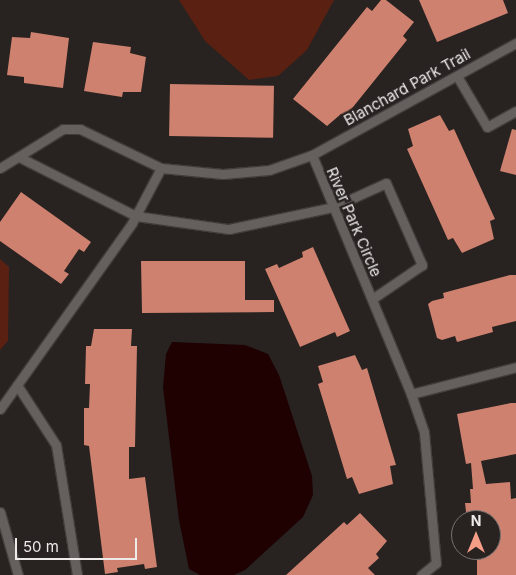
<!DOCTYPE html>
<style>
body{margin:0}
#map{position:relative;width:516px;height:575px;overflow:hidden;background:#282221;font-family:Inter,sans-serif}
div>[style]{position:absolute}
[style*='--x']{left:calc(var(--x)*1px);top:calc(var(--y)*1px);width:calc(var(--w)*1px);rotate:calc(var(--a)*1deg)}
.green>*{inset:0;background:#5a2012}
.water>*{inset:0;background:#1e0100}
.building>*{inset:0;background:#cd816e;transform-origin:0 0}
.roads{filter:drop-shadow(1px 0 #413d3b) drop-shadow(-1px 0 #413d3b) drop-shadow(0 1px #413d3b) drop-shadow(0 -1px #413d3b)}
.service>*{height:9px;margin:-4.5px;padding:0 4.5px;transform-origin:4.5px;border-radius:4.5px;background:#655f5d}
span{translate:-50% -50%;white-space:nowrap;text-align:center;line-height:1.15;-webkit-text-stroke:5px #282221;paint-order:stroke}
.street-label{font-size:15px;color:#edeae9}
.north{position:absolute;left:451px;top:510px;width:50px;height:50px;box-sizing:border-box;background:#282221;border:1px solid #777271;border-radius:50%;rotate:0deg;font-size:14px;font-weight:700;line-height:20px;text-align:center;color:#edeae9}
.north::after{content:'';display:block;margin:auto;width:18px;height:22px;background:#f49e88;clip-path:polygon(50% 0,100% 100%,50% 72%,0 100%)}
.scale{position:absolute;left:15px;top:538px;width:122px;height:22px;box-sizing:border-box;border:2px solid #edeae9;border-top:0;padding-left:6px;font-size:15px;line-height:18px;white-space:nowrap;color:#edeae9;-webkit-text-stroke:4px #282221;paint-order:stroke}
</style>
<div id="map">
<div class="green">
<div style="clip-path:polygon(179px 0,334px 0,307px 50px,278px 76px,249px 80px,205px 41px)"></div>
<div style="clip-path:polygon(0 259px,9px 267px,8px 341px,0 350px)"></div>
</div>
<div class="water">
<div style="clip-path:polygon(172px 342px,245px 345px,268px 354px,279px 375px,312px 476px,313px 495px,303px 517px,245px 570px,234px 575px,200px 575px,189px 569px,179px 520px,163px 387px,166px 354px)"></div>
</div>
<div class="building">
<div style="clip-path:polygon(381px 0,386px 0,414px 22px,403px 36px,407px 40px,345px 117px,341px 114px,327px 126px,293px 99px,367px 7px,372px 11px)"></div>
<div style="clip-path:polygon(419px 0,503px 0,508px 13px,437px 42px)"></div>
<div style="clip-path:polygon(31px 32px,69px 38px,63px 88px,24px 83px,24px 77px,7px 75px,12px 37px,30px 38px)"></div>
<div style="clip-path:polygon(93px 42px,131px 47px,130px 53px,146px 57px,141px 92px,123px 92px,122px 97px,84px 91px)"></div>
<div style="left:170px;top:84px;width:104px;height:52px;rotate:1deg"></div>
<div style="clip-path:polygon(440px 115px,449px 131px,454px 129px,495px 219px,490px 221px,494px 239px,462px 253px,453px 238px,448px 240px,407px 149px,413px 146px,408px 129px)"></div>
<div style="clip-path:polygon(512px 129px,516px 130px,516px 175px,500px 171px)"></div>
<div style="clip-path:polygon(21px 192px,91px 242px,84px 252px,79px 249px,64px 271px,69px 274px,61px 284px,0 241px,0 222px)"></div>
<div style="clip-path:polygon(313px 247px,350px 331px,337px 337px,335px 332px,300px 347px,265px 269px,277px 264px,279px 268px,303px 257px,302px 252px)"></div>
<div style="clip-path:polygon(141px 261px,245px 261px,245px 300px,274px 300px,274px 312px,142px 313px)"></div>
<div style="clip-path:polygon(510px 275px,516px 275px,516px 321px,492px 327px,493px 332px,457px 342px,455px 336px,442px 340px,437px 338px,428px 304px,432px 301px,444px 298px,443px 293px)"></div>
<div style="clip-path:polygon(94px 329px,132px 329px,131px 346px,137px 346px,135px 447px,129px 447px,129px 479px,145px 477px,157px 567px,145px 569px,144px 564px,117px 568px,118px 572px,105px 574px,89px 446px,84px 445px,84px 408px,89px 408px,90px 384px,85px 384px,86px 346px,91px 346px)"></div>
<div style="clip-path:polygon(355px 355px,362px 370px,367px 368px,396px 465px,390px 466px,393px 484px,359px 494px,352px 477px,347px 479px,318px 384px,323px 382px,318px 366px)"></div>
<div style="clip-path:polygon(511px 403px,516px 403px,516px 454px,481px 461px,486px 484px,510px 482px,511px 499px,516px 498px,516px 575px,477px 575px,477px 550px,491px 550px,491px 520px,467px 520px,465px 503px,471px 503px,470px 489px,473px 489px,471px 463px,466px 464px,457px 414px)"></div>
<div style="clip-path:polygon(360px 513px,387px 541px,376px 554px,379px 558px,368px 568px,375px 575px,286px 575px,344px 522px,347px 525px)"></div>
</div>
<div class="roads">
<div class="service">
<div style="--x:457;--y:76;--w:59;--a:59.5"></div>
<div style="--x:487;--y:127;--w:33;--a:-29"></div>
<div style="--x:312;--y:155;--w:259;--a:67.5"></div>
<div style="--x:411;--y:394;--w:40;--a:71.1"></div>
<div style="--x:424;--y:432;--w:132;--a:84.8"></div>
<div style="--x:436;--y:563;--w:19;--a:141"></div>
<div style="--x:19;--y:157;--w:131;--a:26.8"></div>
<div style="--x:136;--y:216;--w:94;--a:8"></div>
<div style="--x:229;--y:229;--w:106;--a:-11.9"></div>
<div style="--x:333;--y:207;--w:58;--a:-24.4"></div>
<div style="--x:386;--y:183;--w:90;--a:66.3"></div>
<div style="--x:422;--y:265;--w:60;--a:145.8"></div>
<div style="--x:0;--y:168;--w:74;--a:-31.8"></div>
<div style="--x:63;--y:129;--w:17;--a:0"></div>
<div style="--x:80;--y:129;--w:90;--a:25.7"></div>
<div style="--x:17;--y:385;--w:72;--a:57"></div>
<div style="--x:56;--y:445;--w:132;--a:80.8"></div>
<div style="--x:411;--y:394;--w:108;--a:-14.4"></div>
<div style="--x:0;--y:409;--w:228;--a:-54.6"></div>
<div style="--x:132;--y:223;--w:62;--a:-62.2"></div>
<div style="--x:161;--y:168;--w:62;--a:5.5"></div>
<div style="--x:223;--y:174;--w:46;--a:-5"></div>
<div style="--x:269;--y:170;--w:46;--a:-19.2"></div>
<div style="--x:312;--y:155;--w:233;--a:-28.8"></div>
<div style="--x:0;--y:512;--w:66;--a:74.1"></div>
</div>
</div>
<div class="street-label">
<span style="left:407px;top:87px;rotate:-29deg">Blanchard Park Trail</span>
<span style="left:354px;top:222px;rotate:67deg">River Park Circle</span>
</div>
<div class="north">N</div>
<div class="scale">50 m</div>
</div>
